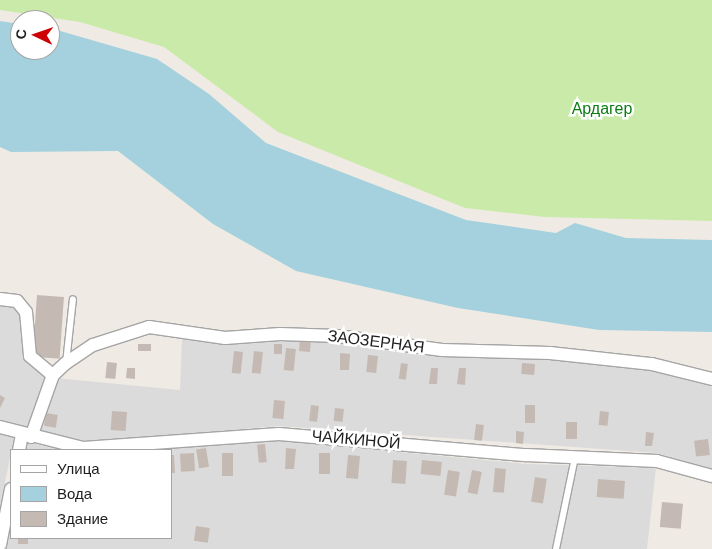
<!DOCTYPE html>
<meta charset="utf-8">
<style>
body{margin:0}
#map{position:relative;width:712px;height:549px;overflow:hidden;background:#efebe4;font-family:Arial,sans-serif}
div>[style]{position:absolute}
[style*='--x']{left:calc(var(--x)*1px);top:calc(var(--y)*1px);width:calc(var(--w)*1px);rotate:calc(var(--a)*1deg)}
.residential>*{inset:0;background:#dcdbdb}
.grass>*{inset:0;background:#caeaa9}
.water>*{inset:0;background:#a4d1dd}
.building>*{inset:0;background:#c4bab3;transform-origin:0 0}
.roads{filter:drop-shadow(1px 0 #a5a5a5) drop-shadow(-1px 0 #a5a5a5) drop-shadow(0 1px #a5a5a5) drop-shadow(0 -1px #a5a5a5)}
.service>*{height:6px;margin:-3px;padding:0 3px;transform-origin:3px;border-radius:3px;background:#fff}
.minor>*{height:12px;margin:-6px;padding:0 6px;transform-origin:6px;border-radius:6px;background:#fff}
span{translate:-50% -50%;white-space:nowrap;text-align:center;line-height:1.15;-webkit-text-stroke:5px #fff;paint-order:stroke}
.park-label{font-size:16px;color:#0b7d12}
.street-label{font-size:16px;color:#1e1e1e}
.legend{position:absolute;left:10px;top:449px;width:162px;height:90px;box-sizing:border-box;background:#fff;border:1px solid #a5a5a5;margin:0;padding:6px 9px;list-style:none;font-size:15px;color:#1e1e1e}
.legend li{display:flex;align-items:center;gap:10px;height:25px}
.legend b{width:25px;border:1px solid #a5a5a5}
.north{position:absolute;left:10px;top:10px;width:50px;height:50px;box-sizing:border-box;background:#fff;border:1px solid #a5a5a5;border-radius:50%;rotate:273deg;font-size:14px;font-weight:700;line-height:20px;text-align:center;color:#1e1e1e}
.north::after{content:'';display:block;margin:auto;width:18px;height:22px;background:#cc0005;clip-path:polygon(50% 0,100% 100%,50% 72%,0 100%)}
</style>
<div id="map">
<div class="residential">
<div style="clip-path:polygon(0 305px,13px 307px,19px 312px,23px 323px,24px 359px,46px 378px,27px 430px,0 421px)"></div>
<div style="clip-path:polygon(182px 337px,226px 345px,283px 339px,338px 340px,550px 358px,652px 370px,712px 385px,712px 469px,657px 453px,279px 426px,98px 441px,67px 439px,37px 430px,56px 378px,180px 390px)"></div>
<div style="clip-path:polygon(0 433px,14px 438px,0 507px)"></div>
<div style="clip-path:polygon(248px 441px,279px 441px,528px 464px,656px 468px,647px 549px,6px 549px,11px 521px,11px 538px,171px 538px,171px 450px,148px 450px)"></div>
<div style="clip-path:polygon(27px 442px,62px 450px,25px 450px)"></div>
</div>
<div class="grass">
<div style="clip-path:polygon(0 0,712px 0,712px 221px,545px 217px,465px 208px,278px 132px,164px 47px,80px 22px,0 10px)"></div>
</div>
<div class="water">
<div style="clip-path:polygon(0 21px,20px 24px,20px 50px,50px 50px,50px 28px,157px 59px,209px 94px,266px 143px,466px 220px,556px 233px,575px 223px,626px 238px,712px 240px,712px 332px,599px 330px,458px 308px,296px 271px,213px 224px,118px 151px,11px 152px,0 147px)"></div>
</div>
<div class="building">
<div style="left:37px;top:295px;width:27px;height:62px;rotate:4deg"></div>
<div style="left:300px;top:339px;width:11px;height:12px;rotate:5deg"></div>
<div style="left:138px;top:344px;width:13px;height:7px"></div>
<div style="left:274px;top:344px;width:8px;height:10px"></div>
<div style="left:286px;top:348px;width:10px;height:22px;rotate:6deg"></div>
<div style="left:234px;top:351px;width:9px;height:22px;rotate:6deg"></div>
<div style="left:254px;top:351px;width:9px;height:22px;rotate:6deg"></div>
<div style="clip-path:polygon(340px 353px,350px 354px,349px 370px,340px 370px)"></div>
<div style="left:368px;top:355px;width:10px;height:17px;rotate:6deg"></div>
<div style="left:107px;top:362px;width:10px;height:16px;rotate:6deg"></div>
<div style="left:401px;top:363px;width:7px;height:16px;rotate:8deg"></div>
<div style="left:522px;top:363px;width:13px;height:11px;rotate:4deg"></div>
<div style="clip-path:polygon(127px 368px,135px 368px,135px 379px,126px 378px)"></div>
<div style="clip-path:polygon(431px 368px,438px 368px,437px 384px,429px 384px)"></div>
<div style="clip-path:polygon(459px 368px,466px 368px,465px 385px,457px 384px)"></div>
<div style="clip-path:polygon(0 395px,5px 398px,0 408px)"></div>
<div style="left:274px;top:400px;width:11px;height:18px;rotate:5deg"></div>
<div style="left:311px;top:405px;width:8px;height:16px;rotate:7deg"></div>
<div style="left:525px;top:405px;width:10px;height:18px"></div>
<div style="left:335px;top:408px;width:9px;height:13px;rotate:6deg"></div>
<div style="left:112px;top:411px;width:15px;height:19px;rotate:4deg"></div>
<div style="left:600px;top:411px;width:9px;height:14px;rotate:6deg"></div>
<div style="left:46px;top:413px;width:12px;height:13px;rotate:9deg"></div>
<div style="left:566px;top:422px;width:11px;height:17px"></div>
<div style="left:476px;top:424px;width:8px;height:16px;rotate:7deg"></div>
<div style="clip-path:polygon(516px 431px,524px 432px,523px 444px,516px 443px)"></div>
<div style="clip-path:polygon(646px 432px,654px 433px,652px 446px,645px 446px)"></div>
<div style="left:708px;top:439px;width:16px;height:14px;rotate:83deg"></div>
<div style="left:265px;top:444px;width:18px;height:8px;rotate:84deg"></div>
<div style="left:206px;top:448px;width:19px;height:10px;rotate:81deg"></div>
<div style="clip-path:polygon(286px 448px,296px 449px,294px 469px,285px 469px)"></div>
<div style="left:194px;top:453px;width:18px;height:14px;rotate:87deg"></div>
<div style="left:222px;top:453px;width:11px;height:23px"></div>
<div style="left:319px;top:453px;width:11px;height:21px"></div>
<div style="clip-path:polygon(171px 455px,174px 455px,175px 473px,171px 473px)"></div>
<div style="left:348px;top:455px;width:12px;height:23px;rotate:5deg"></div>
<div style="left:393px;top:460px;width:14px;height:23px;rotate:4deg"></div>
<div style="left:422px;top:460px;width:20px;height:14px;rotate:6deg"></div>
<div style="left:495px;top:468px;width:11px;height:24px;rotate:5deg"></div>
<div style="left:448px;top:470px;width:12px;height:25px;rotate:9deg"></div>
<div style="left:472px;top:470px;width:10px;height:23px;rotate:11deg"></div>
<div style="left:535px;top:477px;width:12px;height:25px;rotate:9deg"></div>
<div style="left:598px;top:479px;width:27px;height:18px;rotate:4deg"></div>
<div style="left:662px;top:502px;width:21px;height:25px;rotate:5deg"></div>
<div style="left:196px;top:526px;width:14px;height:15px;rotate:8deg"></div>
<div style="left:18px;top:538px;width:10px;height:6px"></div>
</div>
<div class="roads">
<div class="service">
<div style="--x:66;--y:363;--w:64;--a:-83.8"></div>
<div style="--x:556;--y:549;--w:94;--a:-78.3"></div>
</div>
<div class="minor">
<div style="--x:0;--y:299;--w:17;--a:7"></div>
<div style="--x:17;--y:301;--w:14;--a:51"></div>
<div style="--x:26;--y:312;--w:44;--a:84.8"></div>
<div style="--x:30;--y:356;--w:30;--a:40"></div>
<div style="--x:0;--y:427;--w:86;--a:14.2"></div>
<div style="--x:83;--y:448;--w:196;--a:-4.1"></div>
<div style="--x:279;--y:434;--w:248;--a:4.9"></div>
<div style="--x:526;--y:455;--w:131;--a:2.6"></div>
<div style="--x:657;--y:461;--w:57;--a:15.3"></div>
<div style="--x:31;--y:437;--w:66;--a:-70.5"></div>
<div style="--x:53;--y:375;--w:18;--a:-43"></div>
<div style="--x:66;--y:363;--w:32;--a:-34"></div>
<div style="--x:93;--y:345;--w:59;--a:-17.8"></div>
<div style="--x:149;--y:327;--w:77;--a:8.2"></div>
<div style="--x:225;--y:338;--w:55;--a:-4.2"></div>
<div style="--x:280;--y:334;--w:58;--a:2"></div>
<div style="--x:338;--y:336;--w:105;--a:7.7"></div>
<div style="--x:442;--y:350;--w:108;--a:1.6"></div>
<div style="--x:550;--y:353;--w:103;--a:6.2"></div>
<div style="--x:652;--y:364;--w:62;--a:14"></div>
<div style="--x:19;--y:450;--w:16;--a:-79"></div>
<div style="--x:0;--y:545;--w:57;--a:-78.9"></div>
</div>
</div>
<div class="park-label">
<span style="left:602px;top:109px">Ардагер</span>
</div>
<div class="street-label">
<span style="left:376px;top:342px;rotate:7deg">ЗАОЗЕРНАЯ</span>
<span style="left:356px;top:440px;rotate:5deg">ЧАЙКИНОЙ</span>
</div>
<ul class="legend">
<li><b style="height:6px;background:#fff"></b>Улица</li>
<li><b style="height:14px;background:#a4d1dd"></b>Вода</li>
<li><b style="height:14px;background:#c4bab3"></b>Здание</li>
</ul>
<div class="north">С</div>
</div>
